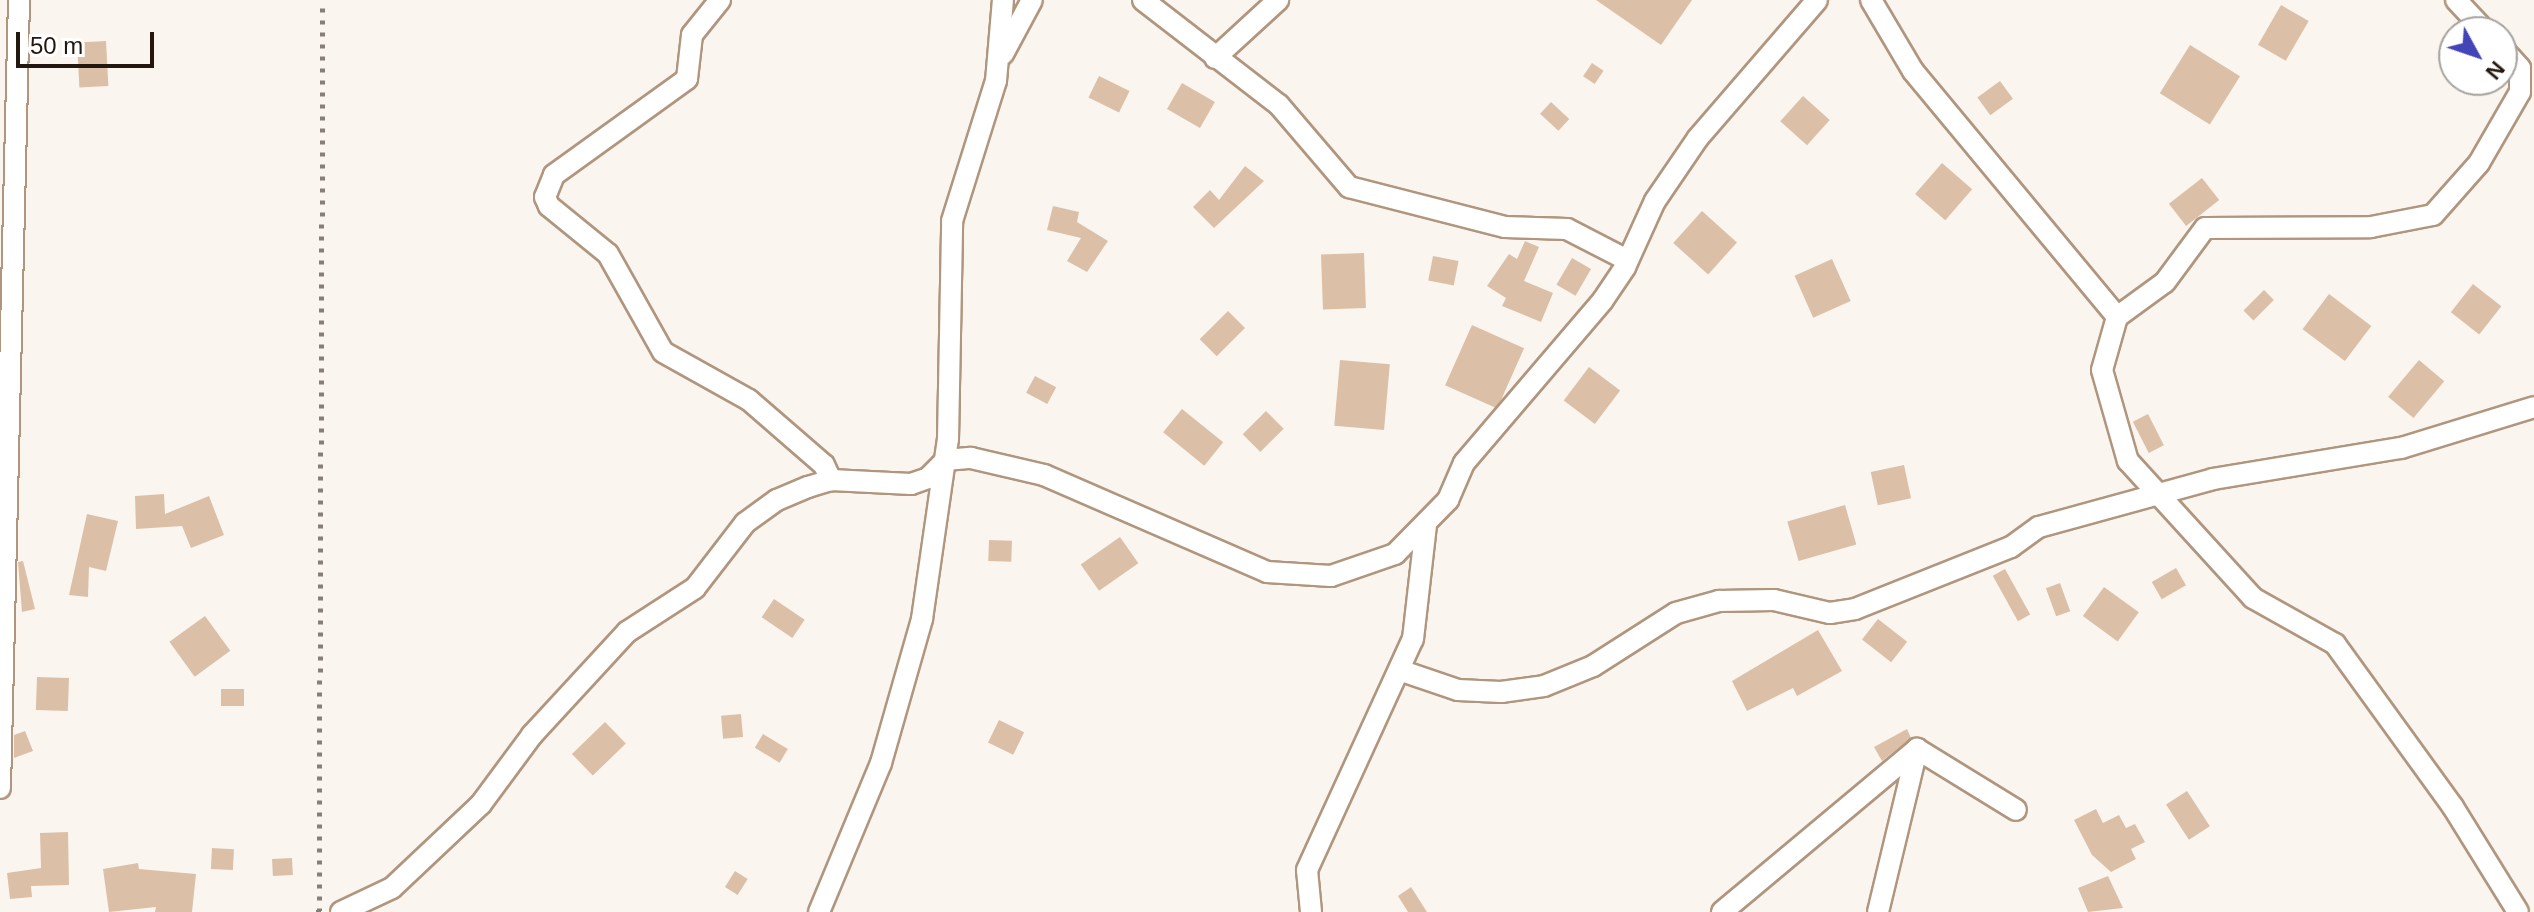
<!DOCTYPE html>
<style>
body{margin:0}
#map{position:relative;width:2534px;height:912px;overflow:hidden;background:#fbf5f0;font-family:Helvetica,sans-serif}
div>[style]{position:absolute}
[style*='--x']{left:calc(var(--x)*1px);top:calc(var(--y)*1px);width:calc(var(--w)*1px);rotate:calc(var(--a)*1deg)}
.building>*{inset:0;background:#dbc0a7;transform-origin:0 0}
.roads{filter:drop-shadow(2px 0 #b0967e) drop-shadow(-2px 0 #b0967e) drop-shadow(0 2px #b0967e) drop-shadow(0 -2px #b0967e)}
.minor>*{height:20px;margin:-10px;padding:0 10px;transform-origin:10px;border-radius:10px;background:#fff}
.rail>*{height:5px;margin-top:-2.5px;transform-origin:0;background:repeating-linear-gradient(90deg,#867e77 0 4px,transparent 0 12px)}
span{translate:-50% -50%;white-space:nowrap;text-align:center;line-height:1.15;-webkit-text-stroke:7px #fff;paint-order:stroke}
.north{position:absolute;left:2438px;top:16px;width:80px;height:80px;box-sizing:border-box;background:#fff;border:2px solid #a7a39f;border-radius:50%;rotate:130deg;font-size:22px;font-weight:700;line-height:32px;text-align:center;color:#22180f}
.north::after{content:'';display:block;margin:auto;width:28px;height:36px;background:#4444b9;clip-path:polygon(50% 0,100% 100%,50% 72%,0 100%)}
.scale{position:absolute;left:16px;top:32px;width:138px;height:36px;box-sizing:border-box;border:4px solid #22180f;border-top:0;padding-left:10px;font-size:24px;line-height:28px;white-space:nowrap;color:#22180f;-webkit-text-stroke:6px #fff;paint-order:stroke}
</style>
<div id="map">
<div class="building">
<div style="clip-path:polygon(1596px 0,1692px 0,1661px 45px)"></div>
<div style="left:2281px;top:5px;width:32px;height:46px;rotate:30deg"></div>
<div style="left:106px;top:41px;width:45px;height:29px;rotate:87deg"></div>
<div style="left:2190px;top:45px;width:59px;height:57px;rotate:32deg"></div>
<div style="left:1592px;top:63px;width:14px;height:16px;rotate:34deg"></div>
<div style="left:1099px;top:76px;width:34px;height:24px;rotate:26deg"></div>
<div style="left:2000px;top:81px;width:22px;height:28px;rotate:54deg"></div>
<div style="left:1182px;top:83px;width:38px;height:30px;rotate:30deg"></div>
<div style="left:1803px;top:96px;width:36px;height:34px;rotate:42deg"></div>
<div style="left:1551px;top:102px;width:25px;height:16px;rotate:43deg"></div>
<div style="left:1942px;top:163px;width:40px;height:41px;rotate:41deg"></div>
<div style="clip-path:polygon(1245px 166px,1264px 181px,1214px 228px,1193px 207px,1210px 190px,1219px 200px)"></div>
<div style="left:2202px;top:178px;width:28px;height:42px;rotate:52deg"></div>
<div style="clip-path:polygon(1053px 206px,1079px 212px,1077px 222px,1108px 241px,1087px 272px,1067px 261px,1081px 238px,1047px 230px)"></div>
<div style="left:1702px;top:211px;width:47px;height:43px;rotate:42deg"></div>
<div style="clip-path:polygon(1525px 241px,1539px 247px,1524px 281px,1553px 293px,1541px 322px,1502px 306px,1506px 298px,1487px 286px,1509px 254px,1517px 259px)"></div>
<div style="left:1364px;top:253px;width:55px;height:43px;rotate:88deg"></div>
<div style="left:1433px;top:256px;width:26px;height:25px;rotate:11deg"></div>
<div style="left:1572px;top:258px;width:22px;height:31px;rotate:30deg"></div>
<div style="left:1832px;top:259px;width:46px;height:41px;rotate:66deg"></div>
<div style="left:2473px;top:284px;width:36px;height:36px;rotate:38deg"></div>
<div style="left:2264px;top:290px;width:14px;height:29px;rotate:45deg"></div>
<div style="left:2329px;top:294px;width:53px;height:44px;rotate:37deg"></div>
<div style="left:1228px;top:311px;width:24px;height:40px;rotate:45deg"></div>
<div style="left:1472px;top:325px;width:57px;height:66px;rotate:24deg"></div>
<div style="left:1340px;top:360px;width:50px;height:66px;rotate:5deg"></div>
<div style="left:2419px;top:360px;width:33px;height:48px;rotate:40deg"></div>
<div style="left:1589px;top:367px;width:39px;height:42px;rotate:37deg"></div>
<div style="left:1035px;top:376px;width:24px;height:19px;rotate:28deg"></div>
<div style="left:1182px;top:409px;width:53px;height:30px;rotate:39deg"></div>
<div style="left:1266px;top:411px;width:25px;height:33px;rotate:45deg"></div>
<div style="left:2148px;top:414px;width:35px;height:17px;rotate:63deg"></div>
<div style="left:1904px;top:465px;width:34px;height:34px;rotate:78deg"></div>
<div style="clip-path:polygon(164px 494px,165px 514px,209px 496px,224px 535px,191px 548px,182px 526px,136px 529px,135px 496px)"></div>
<div style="left:1845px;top:505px;width:41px;height:60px;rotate:74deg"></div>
<div style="clip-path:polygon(87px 514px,118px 521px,106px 571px,89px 567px,88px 597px,69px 595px)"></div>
<div style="left:1120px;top:537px;width:32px;height:48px;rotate:55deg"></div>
<div style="left:989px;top:540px;width:23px;height:21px;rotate:2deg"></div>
<div style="clip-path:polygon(23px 561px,35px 609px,22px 612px,18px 562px)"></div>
<div style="left:2176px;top:568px;width:20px;height:28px;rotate:60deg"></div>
<div style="left:2005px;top:569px;width:52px;height:14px;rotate:61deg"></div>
<div style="left:2060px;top:583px;width:30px;height:15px;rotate:70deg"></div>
<div style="left:2104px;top:587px;width:43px;height:36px;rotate:36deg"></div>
<div style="left:774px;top:599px;width:37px;height:22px;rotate:34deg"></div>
<div style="left:205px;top:616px;width:43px;height:44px;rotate:54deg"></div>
<div style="left:1878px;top:619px;width:37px;height:26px;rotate:38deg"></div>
<div style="clip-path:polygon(1818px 630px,1842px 671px,1797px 696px,1793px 688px,1747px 711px,1732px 681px)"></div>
<div style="left:37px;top:677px;width:32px;height:33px;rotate:2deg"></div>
<div style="left:244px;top:689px;width:17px;height:23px;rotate:90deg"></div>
<div style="left:741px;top:714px;width:23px;height:20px;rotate:85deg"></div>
<div style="left:999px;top:720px;width:28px;height:25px;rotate:26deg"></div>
<div style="left:605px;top:722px;width:30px;height:46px;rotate:46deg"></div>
<div style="clip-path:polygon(1907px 729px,1911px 738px,1882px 761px,1874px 747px)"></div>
<div style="clip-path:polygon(25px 731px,33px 751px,14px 758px,14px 735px)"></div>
<div style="left:763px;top:734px;width:29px;height:16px;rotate:31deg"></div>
<div style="left:2187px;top:791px;width:42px;height:25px;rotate:57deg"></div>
<div style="clip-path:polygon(2096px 809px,2103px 823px,2119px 815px,2126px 828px,2135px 824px,2145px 842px,2131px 849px,2136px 859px,2111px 872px,2092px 855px,2074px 820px)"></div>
<div style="clip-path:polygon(68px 832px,69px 885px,31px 886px,32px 897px,10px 899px,7px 873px,41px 868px,40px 833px)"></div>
<div style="left:212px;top:848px;width:22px;height:21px;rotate:3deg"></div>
<div style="left:292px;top:858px;width:17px;height:20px;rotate:87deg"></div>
<div style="clip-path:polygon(138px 863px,139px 869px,196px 874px,192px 912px,155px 912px,156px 907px,109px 912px,103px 869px)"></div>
<div style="left:735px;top:871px;width:15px;height:19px;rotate:32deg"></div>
<div style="clip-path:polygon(2108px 876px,2123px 908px,2088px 912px,2078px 888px)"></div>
<div style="clip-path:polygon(1411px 887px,1427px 912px,1408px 912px,1398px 896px)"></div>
</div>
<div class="roads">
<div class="minor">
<div style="--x:720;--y:0;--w:45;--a:128.7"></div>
<div style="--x:692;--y:35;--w:44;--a:96.5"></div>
<div style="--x:687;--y:79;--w:164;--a:144.2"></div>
<div style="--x:554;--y:175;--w:24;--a:112"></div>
<div style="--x:545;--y:197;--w:10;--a:66"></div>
<div style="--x:549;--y:206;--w:76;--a:39.1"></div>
<div style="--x:608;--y:254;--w:112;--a:60.7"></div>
<div style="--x:663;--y:352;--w:98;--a:29.2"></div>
<div style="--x:749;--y:400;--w:99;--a:40.9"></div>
<div style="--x:824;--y:465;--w:17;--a:65"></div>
<div style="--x:1143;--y:0;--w:172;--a:37.7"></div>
<div style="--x:1279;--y:105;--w:108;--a:49.5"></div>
<div style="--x:1349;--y:187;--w:161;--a:14.4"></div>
<div style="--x:1505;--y:227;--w:62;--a:1.8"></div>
<div style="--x:1567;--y:229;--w:68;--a:27.3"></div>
<div style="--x:1871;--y:0;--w:82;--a:59.4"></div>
<div style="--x:1913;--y:71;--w:320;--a:50.3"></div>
<div style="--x:2117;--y:317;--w:55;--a:105.8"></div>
<div style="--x:2102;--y:370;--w:95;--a:74.1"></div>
<div style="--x:2128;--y:461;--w:185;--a:47.6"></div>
<div style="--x:2253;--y:598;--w:94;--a:29.3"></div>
<div style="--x:2335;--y:644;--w:201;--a:54.1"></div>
<div style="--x:2453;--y:807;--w:123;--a:58.2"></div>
<div style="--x:2456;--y:0;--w:44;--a:46.8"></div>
<div style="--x:1003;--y:54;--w:61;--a:-61.8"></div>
<div style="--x:1215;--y:58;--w:86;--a:-42.6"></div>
<div style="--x:2117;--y:317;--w:59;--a:-36.1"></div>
<div style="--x:2165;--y:282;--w:67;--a:-53.5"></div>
<div style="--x:2205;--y:228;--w:166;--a:-0.3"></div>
<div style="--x:2371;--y:227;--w:63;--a:-11"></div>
<div style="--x:2433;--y:215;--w:69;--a:-48.5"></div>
<div style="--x:2479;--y:163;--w:82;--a:-60"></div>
<div style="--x:2520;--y:92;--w:24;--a:-90"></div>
<div style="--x:2520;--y:68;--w:27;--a:-132"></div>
<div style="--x:1402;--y:671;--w:59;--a:18.7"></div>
<div style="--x:1458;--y:690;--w:43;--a:2.7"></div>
<div style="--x:1501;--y:692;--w:43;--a:-7.9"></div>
<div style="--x:1544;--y:686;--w:53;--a:-22.2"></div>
<div style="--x:1593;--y:666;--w:98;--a:-32.6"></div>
<div style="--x:1676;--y:613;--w:45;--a:-15.6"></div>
<div style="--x:1719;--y:601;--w:55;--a:-1"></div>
<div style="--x:1774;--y:600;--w:57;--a:13.1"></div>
<div style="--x:1830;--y:613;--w:25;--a:-9"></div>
<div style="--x:1855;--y:609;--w:168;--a:-21.7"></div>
<div style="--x:2011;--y:547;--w:34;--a:-36"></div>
<div style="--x:2039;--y:527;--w:180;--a:-15.4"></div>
<div style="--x:2213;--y:479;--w:191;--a:-9.4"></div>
<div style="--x:2401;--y:448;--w:139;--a:-17.1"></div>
<div style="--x:0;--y:788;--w:788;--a:-88.62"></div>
<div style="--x:341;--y:912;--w:56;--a:-25.2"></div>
<div style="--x:392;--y:888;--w:122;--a:-43.3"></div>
<div style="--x:481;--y:804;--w:86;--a:-53.5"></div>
<div style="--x:532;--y:735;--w:140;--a:-47.3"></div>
<div style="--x:627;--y:632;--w:81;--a:-32.9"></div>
<div style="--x:695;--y:588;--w:82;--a:-52.4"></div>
<div style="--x:745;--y:523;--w:39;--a:-36"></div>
<div style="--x:777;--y:500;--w:34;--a:-23"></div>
<div style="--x:808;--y:487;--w:24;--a:-17"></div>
<div style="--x:831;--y:480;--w:80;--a:2.9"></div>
<div style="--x:911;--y:484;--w:18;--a:-19"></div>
<div style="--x:928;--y:478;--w:25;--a:-45"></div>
<div style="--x:946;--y:460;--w:25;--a:-5"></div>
<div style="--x:971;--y:458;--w:75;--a:13.1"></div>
<div style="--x:1044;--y:475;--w:243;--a:23.5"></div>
<div style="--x:1267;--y:572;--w:64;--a:3.6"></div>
<div style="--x:1331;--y:576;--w:68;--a:-19"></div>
<div style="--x:1395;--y:554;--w:76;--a:-45.5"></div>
<div style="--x:1448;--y:500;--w:40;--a:-66.6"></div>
<div style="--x:1464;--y:463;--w:214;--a:-49.5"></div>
<div style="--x:1603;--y:300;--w:40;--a:-56"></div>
<div style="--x:1625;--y:267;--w:72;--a:-65.6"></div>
<div style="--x:1655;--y:201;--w:76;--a:-55.7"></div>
<div style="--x:1698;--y:138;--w:182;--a:-49.2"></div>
<div style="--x:819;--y:912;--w:161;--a:-67.4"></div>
<div style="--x:881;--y:763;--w:150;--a:-74.1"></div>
<div style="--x:922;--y:619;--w:182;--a:-81.8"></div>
<div style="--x:948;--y:439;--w:218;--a:-88.9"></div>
<div style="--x:952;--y:221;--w:147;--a:-72.6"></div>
<div style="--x:996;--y:81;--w:81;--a:-85.1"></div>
<div style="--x:1311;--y:912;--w:42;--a:-95.4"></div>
<div style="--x:1307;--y:870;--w:254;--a:-65.4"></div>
<div style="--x:1413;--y:639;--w:115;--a:-83.5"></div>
<div style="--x:1722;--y:912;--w:254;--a:-39.9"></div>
<div style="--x:1917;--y:749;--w:116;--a:31.6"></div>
<div style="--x:1878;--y:912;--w:168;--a:-76.5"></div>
</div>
</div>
<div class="rail">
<div style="--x:319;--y:912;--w:912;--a:-89.75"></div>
</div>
<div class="north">N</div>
<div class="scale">50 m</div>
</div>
